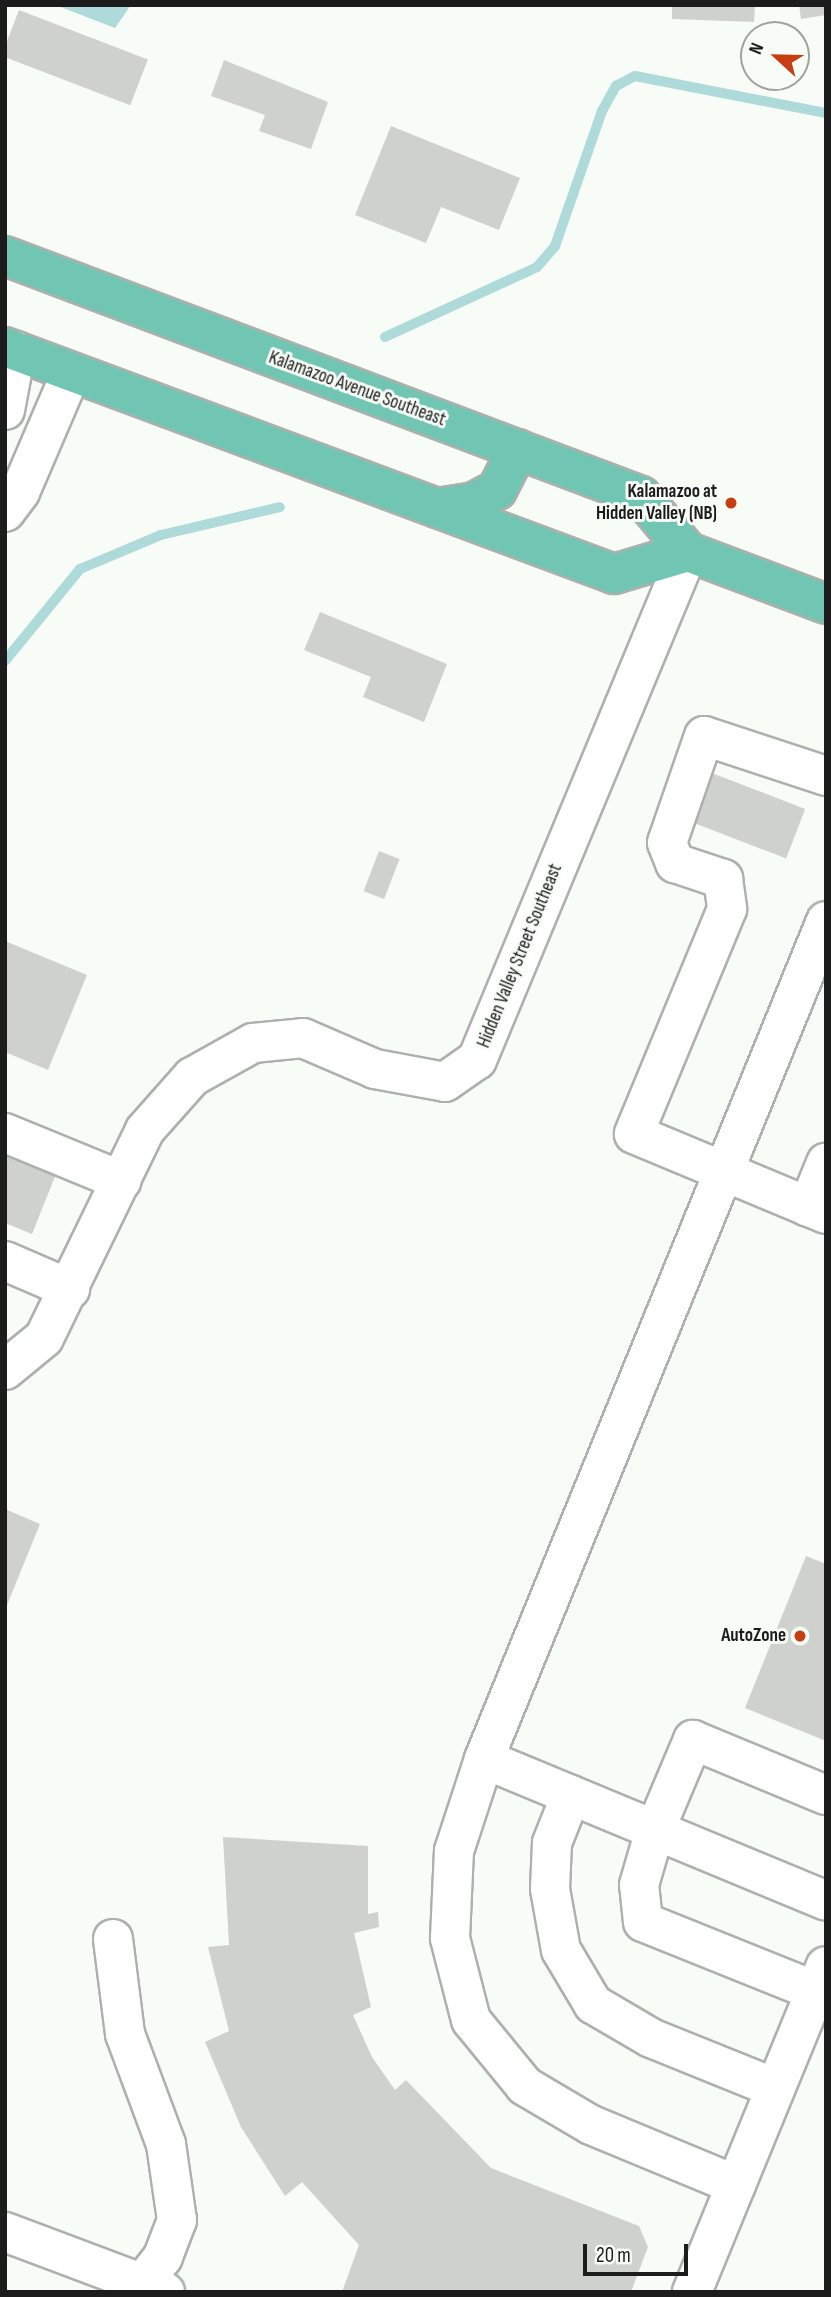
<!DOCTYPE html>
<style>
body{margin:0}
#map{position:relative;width:831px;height:2297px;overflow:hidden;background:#f7fcf7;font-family:"Sofia Sans Condensed",sans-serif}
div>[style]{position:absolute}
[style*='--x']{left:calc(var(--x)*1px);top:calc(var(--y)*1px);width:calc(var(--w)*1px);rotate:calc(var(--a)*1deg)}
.water>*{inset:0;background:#aedada}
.stream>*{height:10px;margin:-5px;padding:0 5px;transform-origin:5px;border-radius:5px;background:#aedada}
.building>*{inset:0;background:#cfd1cc;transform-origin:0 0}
.roads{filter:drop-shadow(2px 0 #adb1ad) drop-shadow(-2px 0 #adb1ad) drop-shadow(0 2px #adb1ad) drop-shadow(0 -2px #adb1ad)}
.minor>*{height:38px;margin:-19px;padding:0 19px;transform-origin:19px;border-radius:19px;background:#fff}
.major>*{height:38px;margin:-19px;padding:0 19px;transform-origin:19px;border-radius:19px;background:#70c5b3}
.dots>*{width:19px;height:19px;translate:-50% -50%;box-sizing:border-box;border:4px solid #f7fcf7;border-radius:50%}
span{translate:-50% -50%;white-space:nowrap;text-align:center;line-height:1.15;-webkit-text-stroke:6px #f7fcf7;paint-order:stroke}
.street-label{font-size:19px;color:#1b1c1b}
.poi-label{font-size:19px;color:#1b1c1b;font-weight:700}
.right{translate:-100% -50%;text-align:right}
.frame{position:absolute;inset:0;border:7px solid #1b1c1b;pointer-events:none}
.north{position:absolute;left:740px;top:21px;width:70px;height:70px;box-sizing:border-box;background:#f7fcf7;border:2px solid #9fa29f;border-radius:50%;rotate:292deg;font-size:19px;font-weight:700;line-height:28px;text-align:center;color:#1b1c1b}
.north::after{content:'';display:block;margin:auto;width:24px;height:32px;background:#c63e11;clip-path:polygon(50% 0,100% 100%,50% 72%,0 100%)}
.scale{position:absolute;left:583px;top:2244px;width:105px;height:32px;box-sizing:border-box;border:4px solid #1b1c1b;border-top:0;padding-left:9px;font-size:21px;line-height:24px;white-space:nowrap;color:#1b1c1b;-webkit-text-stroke:5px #f7fcf7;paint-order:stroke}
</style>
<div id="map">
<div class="water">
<div style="clip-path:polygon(131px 5px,115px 28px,58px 6px,58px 5px)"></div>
</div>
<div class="stream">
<div style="--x:385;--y:337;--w:167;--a:-24.7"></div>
<div style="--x:537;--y:267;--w:28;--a:-49"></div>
<div style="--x:555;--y:246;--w:143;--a:-70.8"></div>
<div style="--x:602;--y:111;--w:29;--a:-61"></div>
<div style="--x:616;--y:86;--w:21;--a:-28"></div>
<div style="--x:635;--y:76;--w:195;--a:11"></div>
<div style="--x:5;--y:661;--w:119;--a:-50.8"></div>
<div style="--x:80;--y:569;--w:88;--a:-22.8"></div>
<div style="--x:161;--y:535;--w:122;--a:-13.2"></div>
</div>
<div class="building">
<div style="clip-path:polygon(672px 5px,755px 5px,754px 22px,672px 19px)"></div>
<div style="clip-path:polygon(799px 5px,826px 5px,826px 15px,801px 19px)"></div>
<div style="left:19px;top:10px;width:138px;height:49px;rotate:21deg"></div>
<div style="clip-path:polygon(224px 60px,328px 102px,311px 149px,259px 131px,265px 115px,211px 96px)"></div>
<div style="clip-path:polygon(391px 126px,520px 178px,499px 230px,441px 207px,426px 243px,355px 215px)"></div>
<div style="clip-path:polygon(320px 612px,447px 664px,424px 722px,363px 697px,371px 677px,304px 650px)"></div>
<div style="left:709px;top:772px;width:103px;height:53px;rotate:21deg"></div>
<div style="left:379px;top:851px;width:22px;height:43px;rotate:21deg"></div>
<div style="clip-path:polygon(5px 941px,87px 975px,48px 1070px,5px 1052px)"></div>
<div style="clip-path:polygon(5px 1148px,58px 1169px,32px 1234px,5px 1223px)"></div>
<div style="clip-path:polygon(5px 1509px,40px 1524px,5px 1610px)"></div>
<div style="clip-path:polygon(806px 1556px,826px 1564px,826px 1741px,745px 1708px)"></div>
<div style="clip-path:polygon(223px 1837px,368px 1846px,368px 1914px,378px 1912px,379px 1927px,354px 1933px,371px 2007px,353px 2015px,372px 2057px,395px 2090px,406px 2080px,491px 2168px,639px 2226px,648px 2247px,631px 2292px,342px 2292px,359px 2245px,302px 2182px,285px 2196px,241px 2127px,205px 2042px,229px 2031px,208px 1947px,229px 1945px)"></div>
</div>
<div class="roads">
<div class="minor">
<div style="--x:5;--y:410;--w:60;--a:-79.4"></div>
<div style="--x:5;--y:512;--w:25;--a:-53"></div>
<div style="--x:20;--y:492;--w:129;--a:-66.8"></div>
<div style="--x:826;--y:776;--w:128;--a:-161.8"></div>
<div style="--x:704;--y:736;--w:113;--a:109.1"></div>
<div style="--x:667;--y:843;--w:22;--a:68"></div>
<div style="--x:675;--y:863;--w:51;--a:18.4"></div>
<div style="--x:723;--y:879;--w:30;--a:82"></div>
<div style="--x:727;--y:909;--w:243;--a:112.5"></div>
<div style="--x:634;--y:1134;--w:208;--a:22.6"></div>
<div style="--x:5;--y:1133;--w:126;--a:22.3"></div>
<div style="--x:808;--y:1207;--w:48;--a:-67.8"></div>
<div style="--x:5;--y:1261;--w:71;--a:23.3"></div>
<div style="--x:5;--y:1370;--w:50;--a:-39.4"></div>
<div style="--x:44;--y:1338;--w:231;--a:-64.1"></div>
<div style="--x:145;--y:1130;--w:71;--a:-48.4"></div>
<div style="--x:192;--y:1077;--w:70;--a:-29.1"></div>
<div style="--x:253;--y:1043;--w:50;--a:-5.7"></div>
<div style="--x:303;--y:1038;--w:78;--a:23.3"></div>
<div style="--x:375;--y:1069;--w:71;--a:10.5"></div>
<div style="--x:445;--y:1082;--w:39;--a:-35"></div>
<div style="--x:477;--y:1060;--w:550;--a:-67.44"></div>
<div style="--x:484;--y:1759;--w:370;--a:22.5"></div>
<div style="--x:571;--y:1795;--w:52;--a:111.6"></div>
<div style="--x:552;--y:1843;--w:46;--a:92.5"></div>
<div style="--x:550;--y:1889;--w:62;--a:79.8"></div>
<div style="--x:561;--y:1950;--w:63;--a:59.3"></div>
<div style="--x:593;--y:2004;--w:67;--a:30.4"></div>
<div style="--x:651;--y:2038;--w:134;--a:22"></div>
<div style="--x:113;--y:1939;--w:96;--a:82.8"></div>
<div style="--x:125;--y:2034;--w:117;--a:69.6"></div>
<div style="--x:166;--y:2144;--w:77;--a:81.8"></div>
<div style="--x:177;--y:2220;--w:40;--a:111"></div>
<div style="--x:163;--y:2257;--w:33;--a:128"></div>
<div style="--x:815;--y:1991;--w:185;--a:-158.1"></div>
<div style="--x:643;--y:1922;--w:37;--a:-96"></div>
<div style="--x:639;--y:1885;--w:57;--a:-73.8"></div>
<div style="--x:655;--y:1830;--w:98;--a:-67.1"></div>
<div style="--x:693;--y:1740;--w:144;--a:22.5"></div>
<div style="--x:736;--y:2185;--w:157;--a:-157.5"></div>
<div style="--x:591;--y:2125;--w:77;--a:-149.4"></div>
<div style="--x:525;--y:2086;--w:85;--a:-129.3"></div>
<div style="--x:471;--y:2020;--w:85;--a:-104.4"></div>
<div style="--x:450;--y:1938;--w:87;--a:-87.4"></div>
<div style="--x:454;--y:1851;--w:97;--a:-71.9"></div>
<div style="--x:484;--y:1759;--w:905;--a:-67.8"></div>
<div style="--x:5;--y:2232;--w:171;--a:20.6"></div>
<div style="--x:692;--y:2292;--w:352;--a:-67.7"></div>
</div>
<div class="major">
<div style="--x:5;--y:256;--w:680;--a:20.67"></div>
<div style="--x:641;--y:496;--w:73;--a:50"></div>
<div style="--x:688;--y:552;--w:147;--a:20.6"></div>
<div style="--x:5;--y:347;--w:650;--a:20.44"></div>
<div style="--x:614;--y:574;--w:77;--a:-16.6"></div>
<div style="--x:437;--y:508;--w:37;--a:-9"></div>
<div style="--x:474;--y:502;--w:26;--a:-28"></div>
<div style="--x:497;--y:490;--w:46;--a:-62.9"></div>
</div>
</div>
<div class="dots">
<div style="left:731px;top:503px;background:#c63e11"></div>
<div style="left:800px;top:1636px;background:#c63e11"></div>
</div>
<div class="street-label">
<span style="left:357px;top:389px;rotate:20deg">Kalamazoo Avenue Southeast</span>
<span style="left:520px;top:956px;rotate:-68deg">Hidden Valley Street Southeast</span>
</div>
<div class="poi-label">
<span class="right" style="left:717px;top:503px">Kalamazoo at<br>Hidden Valley (NB)</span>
<span class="right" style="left:786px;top:1636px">AutoZone</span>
</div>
<div class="frame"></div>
<div class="north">N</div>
<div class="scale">20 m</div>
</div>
